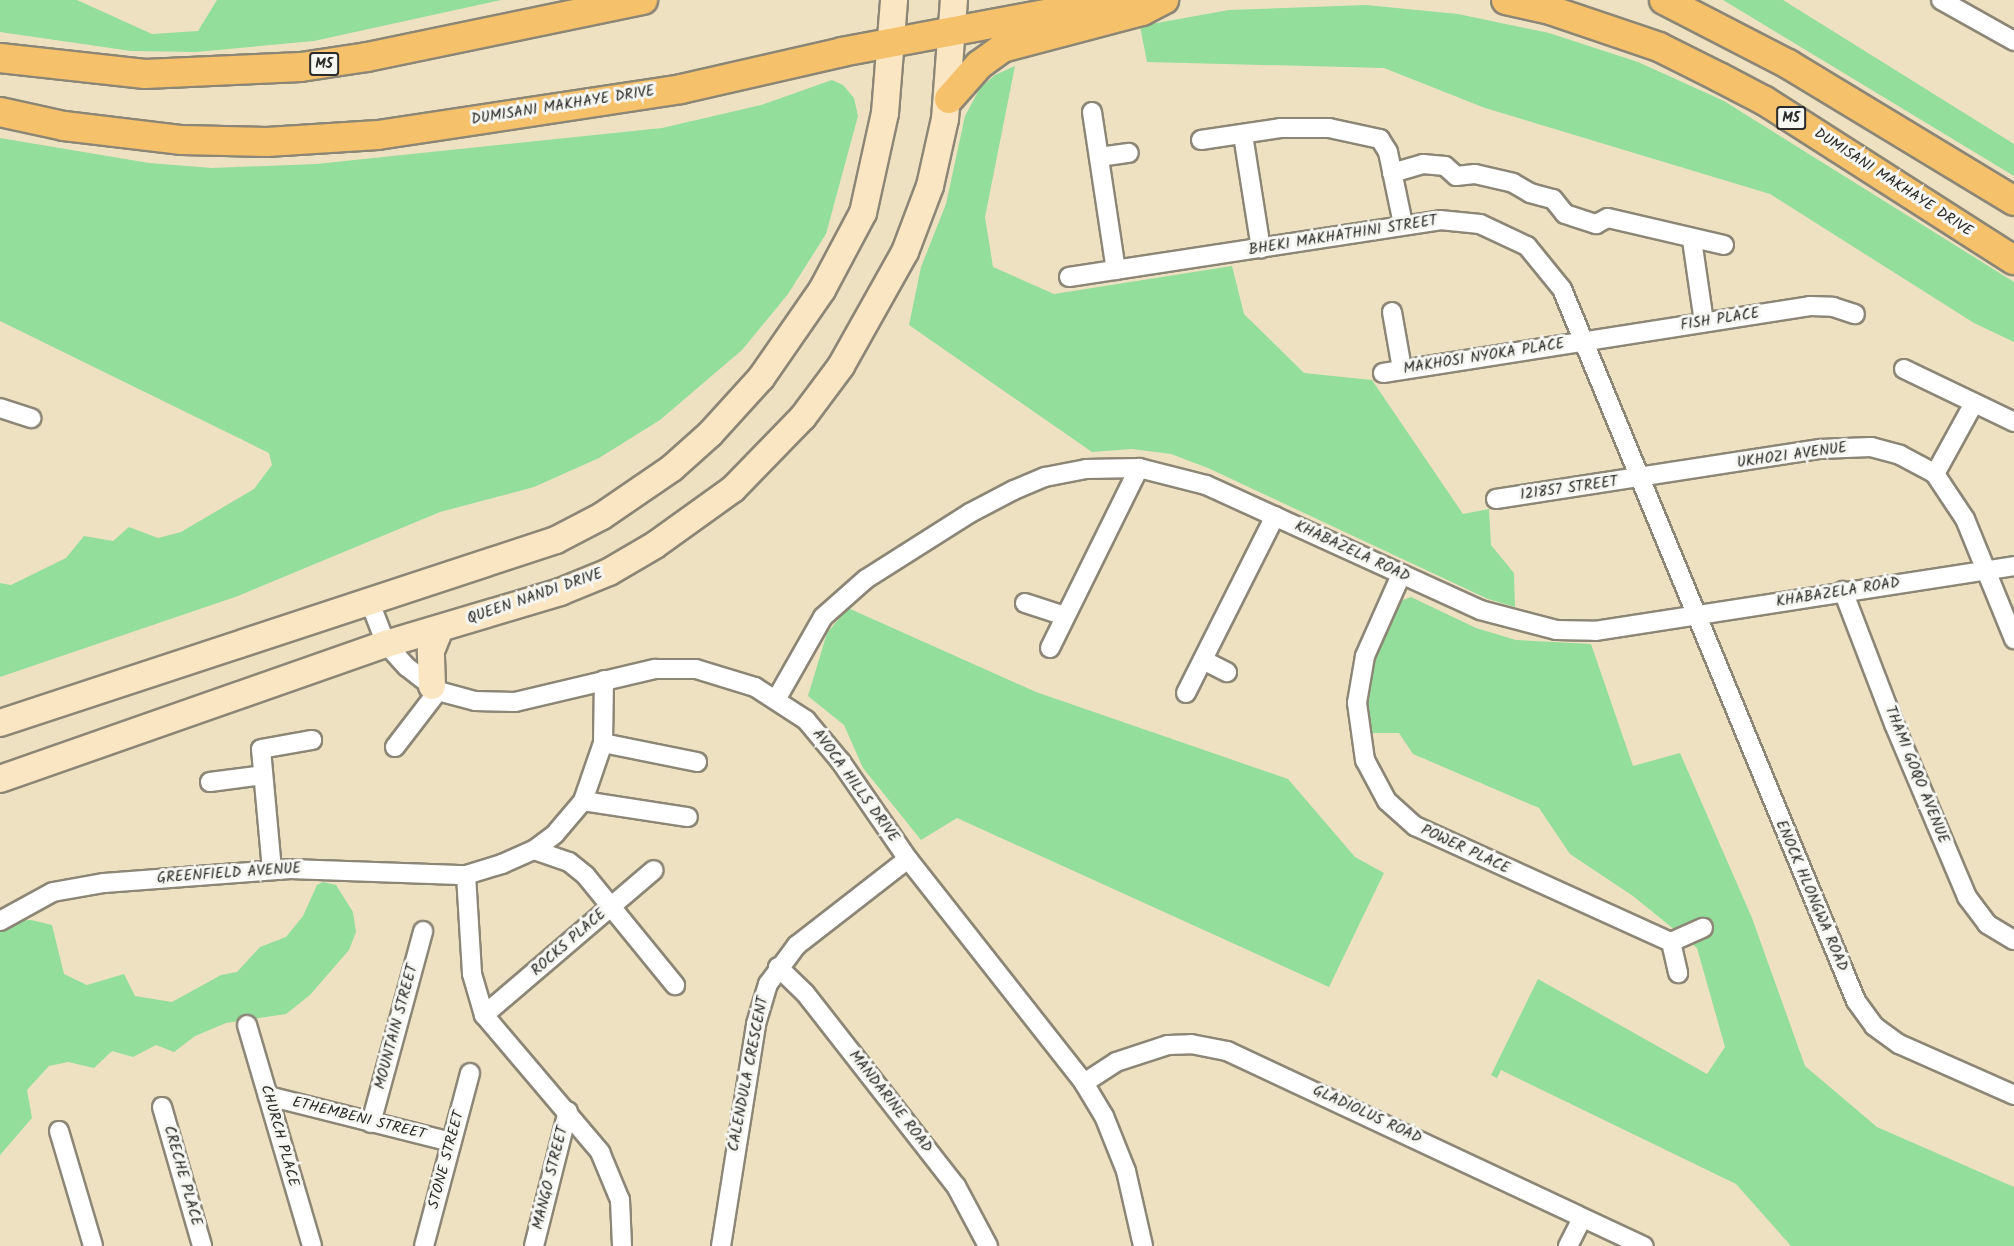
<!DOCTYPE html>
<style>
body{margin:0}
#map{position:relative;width:2014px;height:1246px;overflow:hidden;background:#eee1c2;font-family:Kalam,sans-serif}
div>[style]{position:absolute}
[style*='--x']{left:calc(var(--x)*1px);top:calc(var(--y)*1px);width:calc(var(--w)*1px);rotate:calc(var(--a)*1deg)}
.green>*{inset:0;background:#93de9a}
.roads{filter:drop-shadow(2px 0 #8c8676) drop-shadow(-2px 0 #8c8676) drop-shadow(0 2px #8c8676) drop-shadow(0 -2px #8c8676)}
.minor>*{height:18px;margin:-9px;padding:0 9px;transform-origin:9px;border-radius:9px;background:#fff}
.secondary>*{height:26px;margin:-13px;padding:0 13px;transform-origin:13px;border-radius:13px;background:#fbe6c4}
.primary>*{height:28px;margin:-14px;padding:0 14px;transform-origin:14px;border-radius:14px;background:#f5c16b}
span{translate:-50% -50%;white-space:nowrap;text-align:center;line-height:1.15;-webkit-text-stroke:6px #f6f6f2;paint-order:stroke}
.shield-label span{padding:2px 4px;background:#f6f6f2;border:2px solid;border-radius:4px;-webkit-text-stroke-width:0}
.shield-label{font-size:14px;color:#2b2b2b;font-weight:700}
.street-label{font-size:15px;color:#2b2b2b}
</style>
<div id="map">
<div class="green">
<div style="clip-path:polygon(0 0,77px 0,152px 34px,198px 31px,217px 0,501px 0,314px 41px,196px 52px,131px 51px,0 32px)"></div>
<div style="clip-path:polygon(1723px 0,1783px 0,2014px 144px,2014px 176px)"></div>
<div style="clip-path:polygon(1366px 5px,1458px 14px,1549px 33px,1638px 62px,1724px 101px,2014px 282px,2014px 342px,1974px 323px,1770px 194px,1485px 108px,1384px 68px,1147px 62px,1140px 26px,1229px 10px)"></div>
<div style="clip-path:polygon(1015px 66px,985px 217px,993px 267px,1054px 294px,1232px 266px,1244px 314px,1304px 373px,1372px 380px,1463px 514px,1489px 509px,1491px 545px,1514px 573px,1515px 607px,1488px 599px,1208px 468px,1171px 454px,1132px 449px,1092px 452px,909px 325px,921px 267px,946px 204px,965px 116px,980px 88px,995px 75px)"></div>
<div style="clip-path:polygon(832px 80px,843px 85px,854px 98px,858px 116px,826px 234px,788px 294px,742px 350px,660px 420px,599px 458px,534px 487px,440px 512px,238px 596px,0 677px,0 583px,11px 585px,66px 558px,84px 536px,113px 541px,129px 527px,158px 538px,181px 532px,254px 489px,272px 465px,269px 453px,0 321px,0 138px,149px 163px,212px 168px,316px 164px,662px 128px,761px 105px)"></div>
<div style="clip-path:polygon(1411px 597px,1476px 628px,1516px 640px,1591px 644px,1633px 766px,1680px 753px,1752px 918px,1805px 1066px,1877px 1127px,2014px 1187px,2014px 1246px,1791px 1246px,1736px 1184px,1501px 1070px,1497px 1078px,1491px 1075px,1538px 979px,1707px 1074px,1725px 1047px,1697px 948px,1633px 896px,1570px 854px,1539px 808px,1413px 754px,1399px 733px,1362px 733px,1366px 669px,1395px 603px)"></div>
<div style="clip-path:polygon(848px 608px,1036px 692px,1288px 779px,1355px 857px,1384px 873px,1329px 987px,957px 818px,921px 840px,863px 768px,844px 725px,808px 696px,827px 633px)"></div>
<div style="clip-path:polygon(323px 882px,336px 885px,353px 912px,356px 932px,349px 950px,310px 995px,286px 1014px,226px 1023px,195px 1036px,174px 1052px,156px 1045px,133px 1057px,112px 1051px,94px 1068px,68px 1062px,49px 1066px,27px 1090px,32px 1118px,0 1155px,0 930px,12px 921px,31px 920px,52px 925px,64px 974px,87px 985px,124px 974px,135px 996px,172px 1002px,221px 975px,237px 972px,260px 947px,286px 937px,303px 916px,317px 885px)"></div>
</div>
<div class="roads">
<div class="minor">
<div style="--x:1941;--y:0;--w:84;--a:29.3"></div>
<div style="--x:1092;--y:112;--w:160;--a:81.4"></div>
<div style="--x:1243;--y:135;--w:115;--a:81"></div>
<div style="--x:1201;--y:140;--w:80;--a:-8.6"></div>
<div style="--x:1280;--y:128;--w:49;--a:0"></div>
<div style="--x:1329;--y:128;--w:52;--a:12.2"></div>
<div style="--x:1380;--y:139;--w:15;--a:58"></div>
<div style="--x:1388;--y:152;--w:74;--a:78.2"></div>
<div style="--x:1099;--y:157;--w:30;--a:-8"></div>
<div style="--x:1392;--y:173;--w:32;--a:-16"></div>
<div style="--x:1423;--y:164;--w:22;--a:5"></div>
<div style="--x:1445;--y:166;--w:15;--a:42"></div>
<div style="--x:1456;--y:176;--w:19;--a:-6"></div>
<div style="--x:1475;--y:174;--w:39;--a:13"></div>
<div style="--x:1513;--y:183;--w:20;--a:30"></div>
<div style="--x:1530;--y:193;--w:24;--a:15"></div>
<div style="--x:1553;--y:199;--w:19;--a:51"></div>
<div style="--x:1565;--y:214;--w:33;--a:18"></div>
<div style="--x:1596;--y:224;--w:13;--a:-27"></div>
<div style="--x:1608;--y:218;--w:119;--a:13.1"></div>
<div style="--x:1692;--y:240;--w:83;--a:81.7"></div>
<div style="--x:1069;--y:277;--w:375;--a:-8.7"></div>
<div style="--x:1440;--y:220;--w:40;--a:5.7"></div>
<div style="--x:1480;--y:224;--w:52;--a:25.1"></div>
<div style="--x:1527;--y:246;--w:55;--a:50.9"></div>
<div style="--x:1562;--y:289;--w:770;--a:67.56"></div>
<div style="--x:1856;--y:1001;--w:31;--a:54"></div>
<div style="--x:1874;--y:1026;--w:31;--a:36"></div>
<div style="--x:1899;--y:1044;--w:126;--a:23.9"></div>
<div style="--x:1392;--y:312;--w:58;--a:80"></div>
<div style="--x:1904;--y:369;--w:122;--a:25.7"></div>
<div style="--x:1383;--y:373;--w:432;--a:-8.9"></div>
<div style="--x:1810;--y:306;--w:23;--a:2"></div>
<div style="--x:1833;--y:307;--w:23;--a:18"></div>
<div style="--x:0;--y:408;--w:33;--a:18"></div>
<div style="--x:1935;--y:474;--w:81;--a:-61.2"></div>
<div style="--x:1496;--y:499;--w:328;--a:-8.8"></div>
<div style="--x:1820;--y:449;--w:51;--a:-2.2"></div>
<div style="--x:1871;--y:447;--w:30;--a:15"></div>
<div style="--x:1900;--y:455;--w:40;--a:28"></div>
<div style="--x:1935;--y:474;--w:54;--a:56.3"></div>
<div style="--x:1965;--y:519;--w:130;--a:67.8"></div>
<div style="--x:1401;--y:575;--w:89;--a:114"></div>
<div style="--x:1365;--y:656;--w:48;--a:99.7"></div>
<div style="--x:1357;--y:703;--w:58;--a:82"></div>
<div style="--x:1365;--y:760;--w:47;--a:61.8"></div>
<div style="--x:1387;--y:801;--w:38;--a:42"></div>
<div style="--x:1415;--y:826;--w:281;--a:24.4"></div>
<div style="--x:1671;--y:942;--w:35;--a:-24"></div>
<div style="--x:1843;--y:591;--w:142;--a:69"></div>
<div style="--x:1894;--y:724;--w:188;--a:67.1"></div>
<div style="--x:1967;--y:897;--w:34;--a:53"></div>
<div style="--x:1987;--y:924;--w:31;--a:31"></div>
<div style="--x:369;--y:600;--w:47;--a:68.9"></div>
<div style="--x:386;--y:644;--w:31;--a:48"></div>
<div style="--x:407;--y:667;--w:39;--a:38"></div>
<div style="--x:438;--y:691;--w:38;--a:15"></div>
<div style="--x:475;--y:701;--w:40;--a:1.4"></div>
<div style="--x:515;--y:702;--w:144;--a:-13.3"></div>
<div style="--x:655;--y:669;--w:41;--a:0"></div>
<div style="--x:696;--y:669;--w:62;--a:17"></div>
<div style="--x:755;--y:687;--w:61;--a:32.9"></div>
<div style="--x:806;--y:720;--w:55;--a:50.2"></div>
<div style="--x:841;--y:762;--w:118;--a:55.4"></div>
<div style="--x:908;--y:859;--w:285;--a:51.8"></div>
<div style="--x:1084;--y:1083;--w:39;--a:59"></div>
<div style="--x:1104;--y:1116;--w:59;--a:68.2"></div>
<div style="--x:1126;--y:1171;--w:77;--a:77.2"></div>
<div style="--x:1025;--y:603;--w:42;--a:18"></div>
<div style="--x:1050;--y:648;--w:201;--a:-63.7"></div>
<div style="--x:1203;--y:660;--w:27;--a:27"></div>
<div style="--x:1186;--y:693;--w:198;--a:-63.3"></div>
<div style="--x:777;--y:698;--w:93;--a:-60.4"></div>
<div style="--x:823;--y:617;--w:57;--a:-41.5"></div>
<div style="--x:866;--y:579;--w:123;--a:-32.4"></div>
<div style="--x:970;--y:513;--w:50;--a:-27.6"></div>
<div style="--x:1014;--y:490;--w:34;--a:-23"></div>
<div style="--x:1045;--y:477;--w:42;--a:-11"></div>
<div style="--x:1086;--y:469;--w:53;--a:-1.1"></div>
<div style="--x:1139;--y:468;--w:69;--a:14.2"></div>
<div style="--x:1206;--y:485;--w:301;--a:24.5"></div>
<div style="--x:1480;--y:610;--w:79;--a:14.7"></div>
<div style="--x:1556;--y:630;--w:39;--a:1"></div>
<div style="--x:1595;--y:631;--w:424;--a:-8.8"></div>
<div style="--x:603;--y:743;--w:96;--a:11.4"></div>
<div style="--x:395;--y:747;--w:71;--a:-52.5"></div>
<div style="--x:210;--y:782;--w:53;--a:-7.5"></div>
<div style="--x:583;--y:801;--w:106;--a:8.7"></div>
<div style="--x:534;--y:850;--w:37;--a:19"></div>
<div style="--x:569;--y:862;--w:22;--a:39"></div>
<div style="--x:586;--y:876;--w:141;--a:50.8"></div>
<div style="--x:272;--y:870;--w:121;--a:-95.2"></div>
<div style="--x:261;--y:749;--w:52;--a:-10"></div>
<div style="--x:466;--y:875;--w:99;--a:86.5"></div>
<div style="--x:472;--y:974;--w:43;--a:73.7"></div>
<div style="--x:484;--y:1015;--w:180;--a:49.7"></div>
<div style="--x:600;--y:1152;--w:52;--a:67.4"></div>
<div style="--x:620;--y:1200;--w:46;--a:87.5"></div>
<div style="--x:0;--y:921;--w:60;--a:-28.7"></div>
<div style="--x:53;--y:892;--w:52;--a:-10"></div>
<div style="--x:104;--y:883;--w:187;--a:-4.3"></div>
<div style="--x:290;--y:869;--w:176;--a:2"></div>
<div style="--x:466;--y:875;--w:38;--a:-17"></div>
<div style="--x:502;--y:864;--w:35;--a:-24"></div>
<div style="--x:534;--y:850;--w:26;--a:-37"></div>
<div style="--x:555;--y:834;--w:43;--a:-49.7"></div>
<div style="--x:583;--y:801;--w:61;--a:-71"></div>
<div style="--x:603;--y:743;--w:63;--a:-89.1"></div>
<div style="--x:1671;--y:942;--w:32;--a:77"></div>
<div style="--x:778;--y:967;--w:37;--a:44"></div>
<div style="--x:805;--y:993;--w:245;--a:52"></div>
<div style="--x:956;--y:1186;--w:68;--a:61.9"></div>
<div style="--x:484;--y:1015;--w:223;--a:-40.5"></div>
<div style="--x:247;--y:1025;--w:230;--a:73.6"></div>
<div style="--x:1084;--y:1083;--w:38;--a:-33"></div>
<div style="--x:1116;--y:1062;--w:55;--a:-18.1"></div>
<div style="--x:1168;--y:1045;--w:23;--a:-2"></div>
<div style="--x:1191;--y:1044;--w:37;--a:11"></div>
<div style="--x:1227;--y:1051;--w:460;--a:25.1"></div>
<div style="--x:268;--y:1096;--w:189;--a:14.1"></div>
<div style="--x:162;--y:1107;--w:145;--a:73.9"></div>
<div style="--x:371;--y:1123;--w:199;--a:-74.8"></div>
<div style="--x:59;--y:1131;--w:120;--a:73.5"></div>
<div style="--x:424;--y:1246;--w:179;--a:-75.1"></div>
<div style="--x:534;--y:1246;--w:139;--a:-75.9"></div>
<div style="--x:721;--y:1246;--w:225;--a:-81"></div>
<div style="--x:756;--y:1024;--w:42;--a:-73.3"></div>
<div style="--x:768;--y:984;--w:49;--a:-53.4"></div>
<div style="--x:797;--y:945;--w:140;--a:-37.8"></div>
<div style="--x:1568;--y:1246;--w:31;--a:-63"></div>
</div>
<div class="secondary">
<div style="--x:432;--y:686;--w:35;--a:-92"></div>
<div style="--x:431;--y:651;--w:24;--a:-68"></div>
<div style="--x:0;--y:723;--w:585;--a:-18.22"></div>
<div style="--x:556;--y:540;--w:52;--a:-27.6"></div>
<div style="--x:602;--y:516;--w:85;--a:-34.4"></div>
<div style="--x:672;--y:468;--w:51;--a:-41.8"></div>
<div style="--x:710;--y:434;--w:76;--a:-47.7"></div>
<div style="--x:761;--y:378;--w:107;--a:-55.3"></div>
<div style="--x:822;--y:290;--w:87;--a:-62"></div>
<div style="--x:863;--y:213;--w:102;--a:-77.6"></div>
<div style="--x:885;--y:113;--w:113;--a:-85.4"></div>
<div style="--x:0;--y:779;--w:409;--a:-19.3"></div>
<div style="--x:386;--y:644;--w:182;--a:-16.6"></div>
<div style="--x:560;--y:592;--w:53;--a:-22.2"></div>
<div style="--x:609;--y:572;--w:53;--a:-30.4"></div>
<div style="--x:655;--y:545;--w:96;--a:-35.7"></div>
<div style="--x:733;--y:489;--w:100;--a:-45.8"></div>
<div style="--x:803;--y:417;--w:64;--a:-53.3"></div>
<div style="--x:841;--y:366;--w:131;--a:-60.7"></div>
<div style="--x:905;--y:252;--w:71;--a:-69.3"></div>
<div style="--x:930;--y:186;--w:69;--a:-77.4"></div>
<div style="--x:945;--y:119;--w:119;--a:-85.7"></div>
</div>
<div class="primary">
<div style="--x:1506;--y:0;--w:45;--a:12.8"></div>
<div style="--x:1550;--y:10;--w:115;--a:18.7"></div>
<div style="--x:1659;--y:47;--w:67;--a:26.6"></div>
<div style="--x:1719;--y:77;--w:52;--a:27.6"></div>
<div style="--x:1765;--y:101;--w:295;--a:32.6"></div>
<div style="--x:1664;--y:0;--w:140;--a:27.3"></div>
<div style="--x:1788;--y:64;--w:264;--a:31.2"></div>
<div style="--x:0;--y:58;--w:146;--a:6.3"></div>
<div style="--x:145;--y:74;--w:156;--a:-2.6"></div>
<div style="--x:301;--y:67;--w:67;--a:-8.6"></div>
<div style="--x:367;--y:57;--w:282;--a:-11.7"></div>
<div style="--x:949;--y:99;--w:45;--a:-48.6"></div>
<div style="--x:979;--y:65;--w:29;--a:-36"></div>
<div style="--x:1002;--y:48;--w:145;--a:-14.8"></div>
<div style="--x:1142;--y:11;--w:25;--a:-27"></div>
<div style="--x:0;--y:112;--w:66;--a:12.3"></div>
<div style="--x:64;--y:126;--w:119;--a:6.8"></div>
<div style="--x:182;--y:140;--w:85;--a:1.3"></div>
<div style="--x:267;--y:142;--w:111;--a:-3.6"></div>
<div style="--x:378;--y:135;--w:306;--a:-8.6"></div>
<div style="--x:681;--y:89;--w:165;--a:-12.9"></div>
<div style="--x:842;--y:52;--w:284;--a:-10.6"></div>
</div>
</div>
<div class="shield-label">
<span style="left:324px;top:64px">M5</span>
<span style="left:1791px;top:118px">M5</span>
</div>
<div class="street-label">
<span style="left:563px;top:106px;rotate:-9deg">DUMISANI MAKHAYE DRIVE</span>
<span style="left:1893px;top:183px;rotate:33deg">DUMISANI MAKHAYE DRIVE</span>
<span style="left:1343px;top:236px;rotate:-9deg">BHEKI MAKHATHINI STREET</span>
<span style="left:1720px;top:320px;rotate:-9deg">FISH PLACE</span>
<span style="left:1484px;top:357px;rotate:-9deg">MAKHOSI NYOKA PLACE</span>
<span style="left:1792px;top:456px;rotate:-8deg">UKHOZI AVENUE</span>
<span style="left:1569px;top:489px;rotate:-8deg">121857 STREET</span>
<span style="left:1352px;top:552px;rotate:25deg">KHABAZELA ROAD</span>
<span style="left:1838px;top:593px;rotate:-9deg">KHABAZELA ROAD</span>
<span style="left:535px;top:597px;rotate:-19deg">QUEEN NANDI DRIVE</span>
<span style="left:1916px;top:775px;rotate:68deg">THAMI GOQO AVENUE</span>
<span style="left:855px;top:786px;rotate:54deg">AVOCA HILLS DRIVE</span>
<span style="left:1465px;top:850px;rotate:25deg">POWER PLACE</span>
<span style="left:229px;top:874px;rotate:-4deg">GREENFIELD AVENUE</span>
<span style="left:1811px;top:896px;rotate:67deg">ENOCK HLONGWA ROAD</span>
<span style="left:569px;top:943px;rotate:-41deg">ROCKS PLACE</span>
<span style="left:397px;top:1027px;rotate:-75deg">MOUNTAIN STREET</span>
<span style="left:749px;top:1074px;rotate:-79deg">CALENDULA CRESCENT</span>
<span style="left:890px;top:1102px;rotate:52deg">MANDARINE ROAD</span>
<span style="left:1367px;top:1115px;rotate:25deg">GLADIOLUS ROAD</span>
<span style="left:359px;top:1119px;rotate:14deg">ETHEMBENI STREET</span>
<span style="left:279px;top:1136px;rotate:74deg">CHURCH PLACE</span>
<span style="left:447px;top:1160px;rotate:-75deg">STONE STREET</span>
<span style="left:182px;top:1176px;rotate:74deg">CRECHE PLACE</span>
<span style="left:551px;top:1178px;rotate:-76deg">MANGO STREET</span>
</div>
</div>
